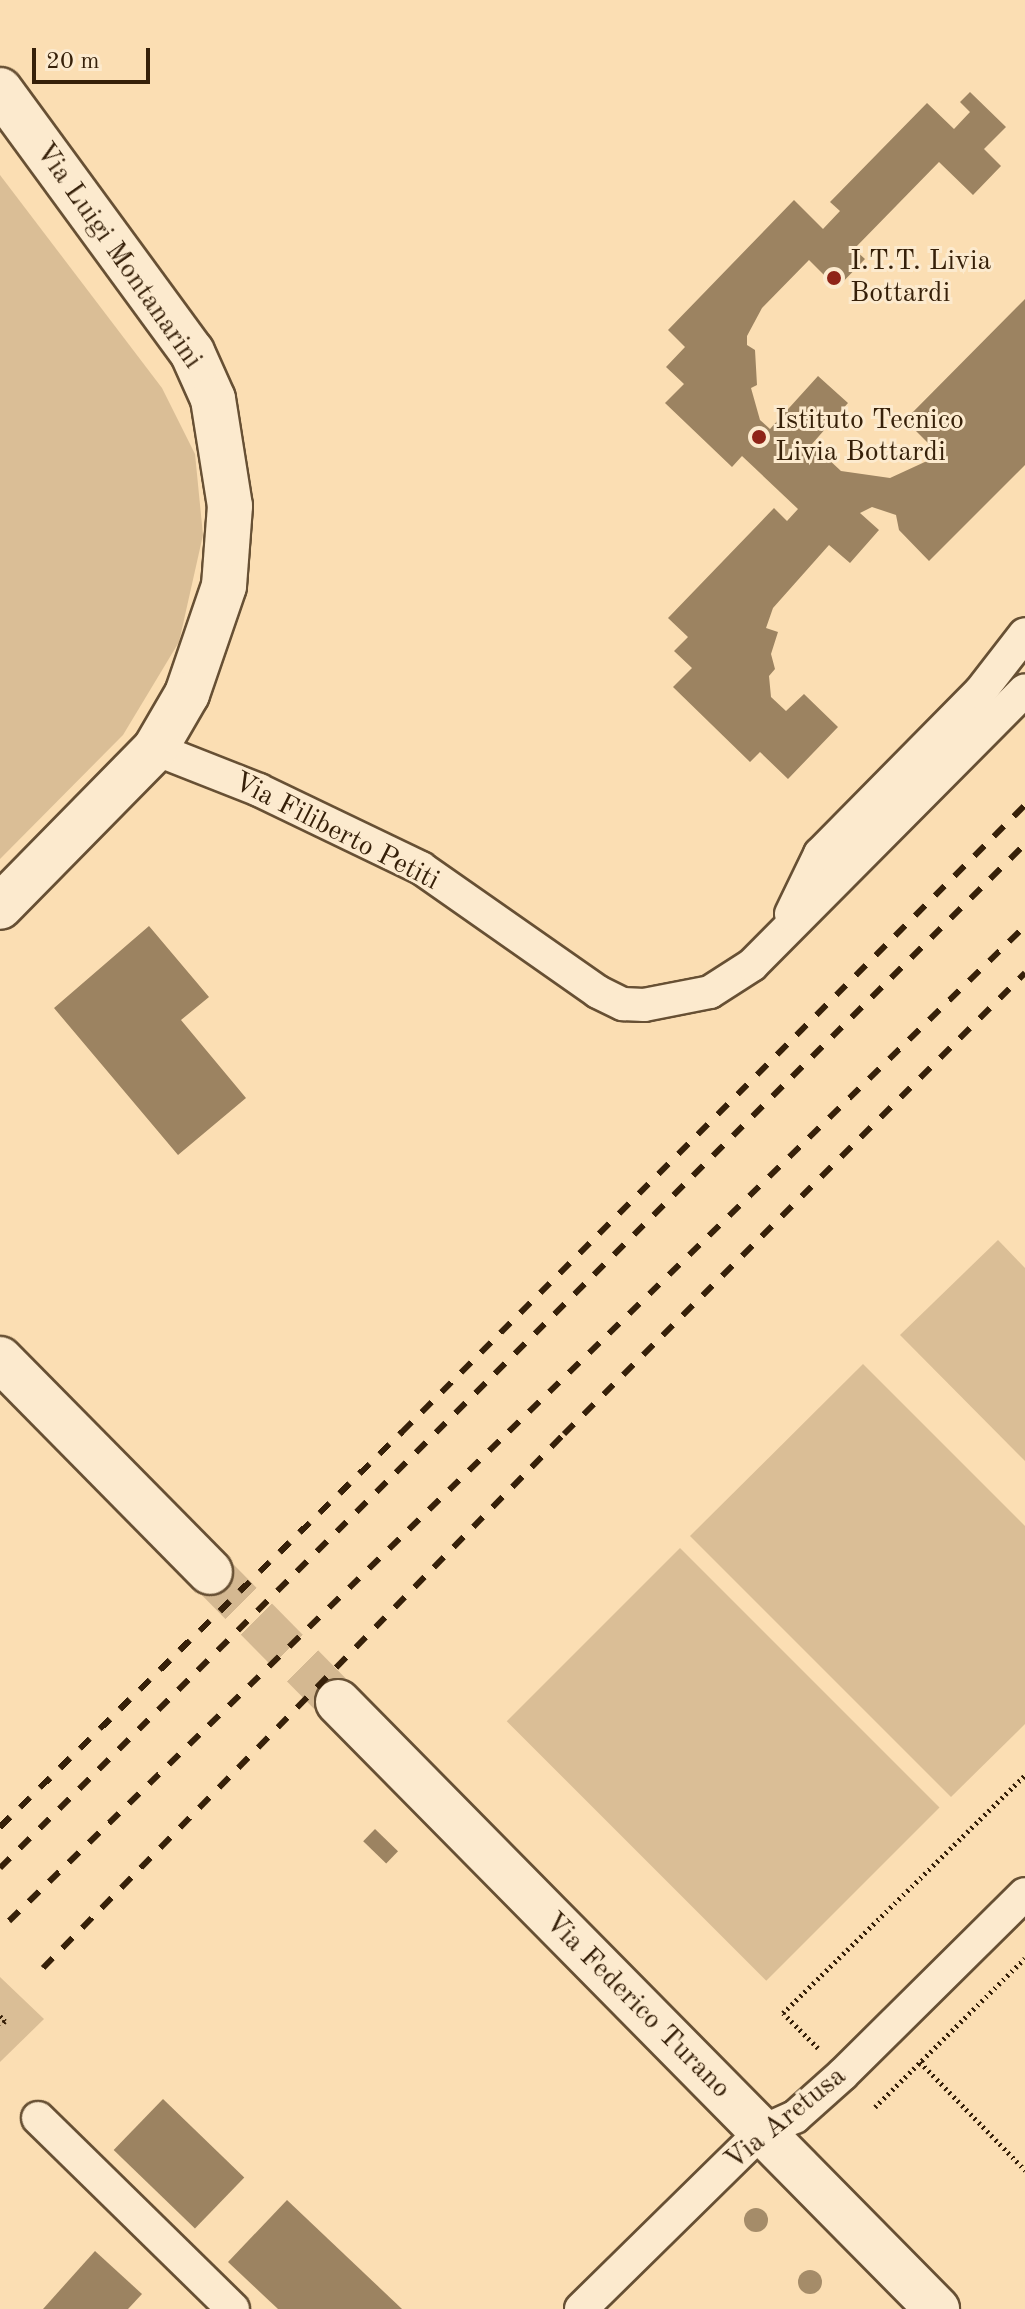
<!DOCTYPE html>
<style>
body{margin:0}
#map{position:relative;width:1025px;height:2309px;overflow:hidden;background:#fbdeb3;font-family:"Old Standard TT",serif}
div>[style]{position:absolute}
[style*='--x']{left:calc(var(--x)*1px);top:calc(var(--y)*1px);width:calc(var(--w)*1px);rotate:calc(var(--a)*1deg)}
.green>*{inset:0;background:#dabe96;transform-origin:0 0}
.building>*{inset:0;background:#9c8361;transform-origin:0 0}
.secondary-tunnel>*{height:44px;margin-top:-22px;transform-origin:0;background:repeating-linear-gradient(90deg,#d4b891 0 44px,transparent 0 66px)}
.path>*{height:5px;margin-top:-2.5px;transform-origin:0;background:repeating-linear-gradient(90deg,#362009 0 2px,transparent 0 6px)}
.roads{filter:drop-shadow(2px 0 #675034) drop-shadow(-2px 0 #675034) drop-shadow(0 2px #675034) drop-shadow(0 -2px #675034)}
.street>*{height:32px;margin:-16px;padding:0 16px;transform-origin:16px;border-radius:16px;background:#fceace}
.secondary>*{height:44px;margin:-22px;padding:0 22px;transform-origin:22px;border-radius:22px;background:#fceace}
.rail>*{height:6px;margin-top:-3px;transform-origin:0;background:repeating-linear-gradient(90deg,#362009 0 14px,transparent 0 28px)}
.trees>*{width:24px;height:24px;margin:-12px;border-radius:50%;background:#a58c69}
.dots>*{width:22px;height:22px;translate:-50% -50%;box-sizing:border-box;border:4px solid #fceace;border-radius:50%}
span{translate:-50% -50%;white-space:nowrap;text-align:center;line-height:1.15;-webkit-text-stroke:6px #fceace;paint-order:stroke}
.street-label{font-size:28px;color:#362009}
.poi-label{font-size:28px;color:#362009}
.left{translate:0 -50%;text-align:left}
.scale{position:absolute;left:32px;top:48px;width:118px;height:36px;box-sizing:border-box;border:4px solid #362009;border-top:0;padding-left:10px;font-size:24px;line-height:28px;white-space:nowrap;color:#362009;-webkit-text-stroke:6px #fceace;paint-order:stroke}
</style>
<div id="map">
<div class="green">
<div style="clip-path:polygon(0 175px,162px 388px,195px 454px,203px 535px,179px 642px,123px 735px,0 859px)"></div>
<div style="clip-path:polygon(998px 1240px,1025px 1268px,1025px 1461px,900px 1335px)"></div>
<div style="clip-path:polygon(863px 1364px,1025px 1526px,1025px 1724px,951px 1797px,690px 1536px)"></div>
<div style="left:680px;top:1548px;width:367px;height:245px;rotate:45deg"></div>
<div style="clip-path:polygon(0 1977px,44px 2019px,0 2062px)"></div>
</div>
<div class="building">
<div style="clip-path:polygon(970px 92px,1006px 127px,984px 149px,1001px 166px,973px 195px,939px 162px,854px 249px,865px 259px,837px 288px,809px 260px,762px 308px,747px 336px,747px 345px,755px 350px,757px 385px,751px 388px,760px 420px,770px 429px,818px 376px,848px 403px,812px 444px,841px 471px,890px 478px,940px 455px,905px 420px,1025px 299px,1025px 465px,929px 561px,899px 530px,896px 515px,872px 507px,860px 513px,879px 530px,850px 563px,829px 545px,773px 608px,766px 628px,778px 632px,771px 654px,775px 669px,769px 676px,771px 697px,786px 711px,804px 694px,838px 727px,788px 779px,760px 752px,750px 762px,673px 687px,692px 668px,674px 651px,688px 637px,668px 618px,774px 508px,787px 521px,798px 509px,742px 456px,732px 467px,665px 403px,684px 384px,666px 367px,685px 347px,668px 330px,794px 200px,823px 229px,840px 211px,830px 202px,927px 103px,954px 129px,970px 112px,960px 102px)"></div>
<div style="clip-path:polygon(149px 926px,209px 997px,181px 1020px,246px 1098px,178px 1155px,54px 1008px)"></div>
<div style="left:375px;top:1829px;width:32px;height:17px;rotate:44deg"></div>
<div style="left:163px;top:2099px;width:113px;height:71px;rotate:44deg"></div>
<div style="clip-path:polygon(287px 2200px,402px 2309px,278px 2309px,228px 2262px)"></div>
<div style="clip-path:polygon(95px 2251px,142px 2294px,128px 2309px,43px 2309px)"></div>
</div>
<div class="secondary-tunnel">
<div style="--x:210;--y:1572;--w:182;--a:45.4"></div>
</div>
<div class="path">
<div style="--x:0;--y:2016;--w:7;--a:45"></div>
<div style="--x:5;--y:2021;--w:6;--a:141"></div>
<div style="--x:818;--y:2048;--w:49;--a:-135"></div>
<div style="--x:783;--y:2013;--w:339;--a:-44.5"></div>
<div style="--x:920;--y:2062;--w:151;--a:45.8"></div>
<div style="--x:875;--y:2107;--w:211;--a:-44.8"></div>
</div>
<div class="roads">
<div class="street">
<div style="--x:155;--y:749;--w:112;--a:21.5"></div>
<div style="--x:259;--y:790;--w:180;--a:25.7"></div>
<div style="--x:421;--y:868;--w:216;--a:35"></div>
<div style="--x:598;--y:992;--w:28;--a:26"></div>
<div style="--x:623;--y:1004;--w:21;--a:3"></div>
<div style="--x:644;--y:1005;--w:67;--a:-11.1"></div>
<div style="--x:710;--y:992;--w:50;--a:-32.7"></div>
<div style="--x:752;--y:965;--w:387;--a:-45.2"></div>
<div style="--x:791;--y:914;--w:67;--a:-64.2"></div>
<div style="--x:820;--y:854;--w:228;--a:-45.4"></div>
<div style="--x:980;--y:692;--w:73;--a:-52.2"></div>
<div style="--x:38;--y:2118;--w:273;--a:44.4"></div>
<div style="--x:581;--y:2309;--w:252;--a:-44.5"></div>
<div style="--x:761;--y:2132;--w:37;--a:-24"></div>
<div style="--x:795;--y:2117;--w:63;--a:-41.8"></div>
<div style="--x:842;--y:2075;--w:257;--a:-44.7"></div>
</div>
<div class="secondary">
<div style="--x:0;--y:90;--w:325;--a:53.8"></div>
<div style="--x:192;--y:352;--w:51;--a:65.9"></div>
<div style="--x:213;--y:399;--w:108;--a:81"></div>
<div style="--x:230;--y:506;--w:80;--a:94.3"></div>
<div style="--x:224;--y:586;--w:114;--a:108.9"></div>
<div style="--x:187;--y:694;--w:64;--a:120.2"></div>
<div style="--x:155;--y:749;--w:221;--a:134.5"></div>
<div style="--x:0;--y:1359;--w:299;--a:45.4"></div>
<div style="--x:338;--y:1702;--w:853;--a:45.38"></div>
</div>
</div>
<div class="rail">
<div style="--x:0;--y:1827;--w:564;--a:-44.5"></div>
<div style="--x:402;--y:1432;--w:884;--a:-45.18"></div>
<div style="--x:0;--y:1868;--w:1449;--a:-44.97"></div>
<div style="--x:9;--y:1921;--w:1422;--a:-44.4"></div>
<div style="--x:43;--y:1968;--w:746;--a:-45.71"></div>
<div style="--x:564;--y:1434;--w:652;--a:-45"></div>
</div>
<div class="trees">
<div style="left:756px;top:2220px"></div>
<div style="left:810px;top:2282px"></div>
</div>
<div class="dots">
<div style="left:834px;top:278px;background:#8f2418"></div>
<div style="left:759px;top:437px;background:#8f2418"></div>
</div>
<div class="street-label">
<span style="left:118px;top:256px;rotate:55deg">Via Luigi Montanarini</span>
<span style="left:336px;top:832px;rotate:27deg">Via Filiberto Petiti</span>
<span style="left:637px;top:2006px;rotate:45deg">Via Federico Turano</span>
<span style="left:786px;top:2119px;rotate:-39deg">Via Aretusa</span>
</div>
<div class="poi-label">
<span class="left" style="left:850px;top:278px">I.T.T. Livia<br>Bottardi</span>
<span class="left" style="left:775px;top:437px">Istituto Tecnico<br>Livia Bottardi</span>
</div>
<div class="scale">20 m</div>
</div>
